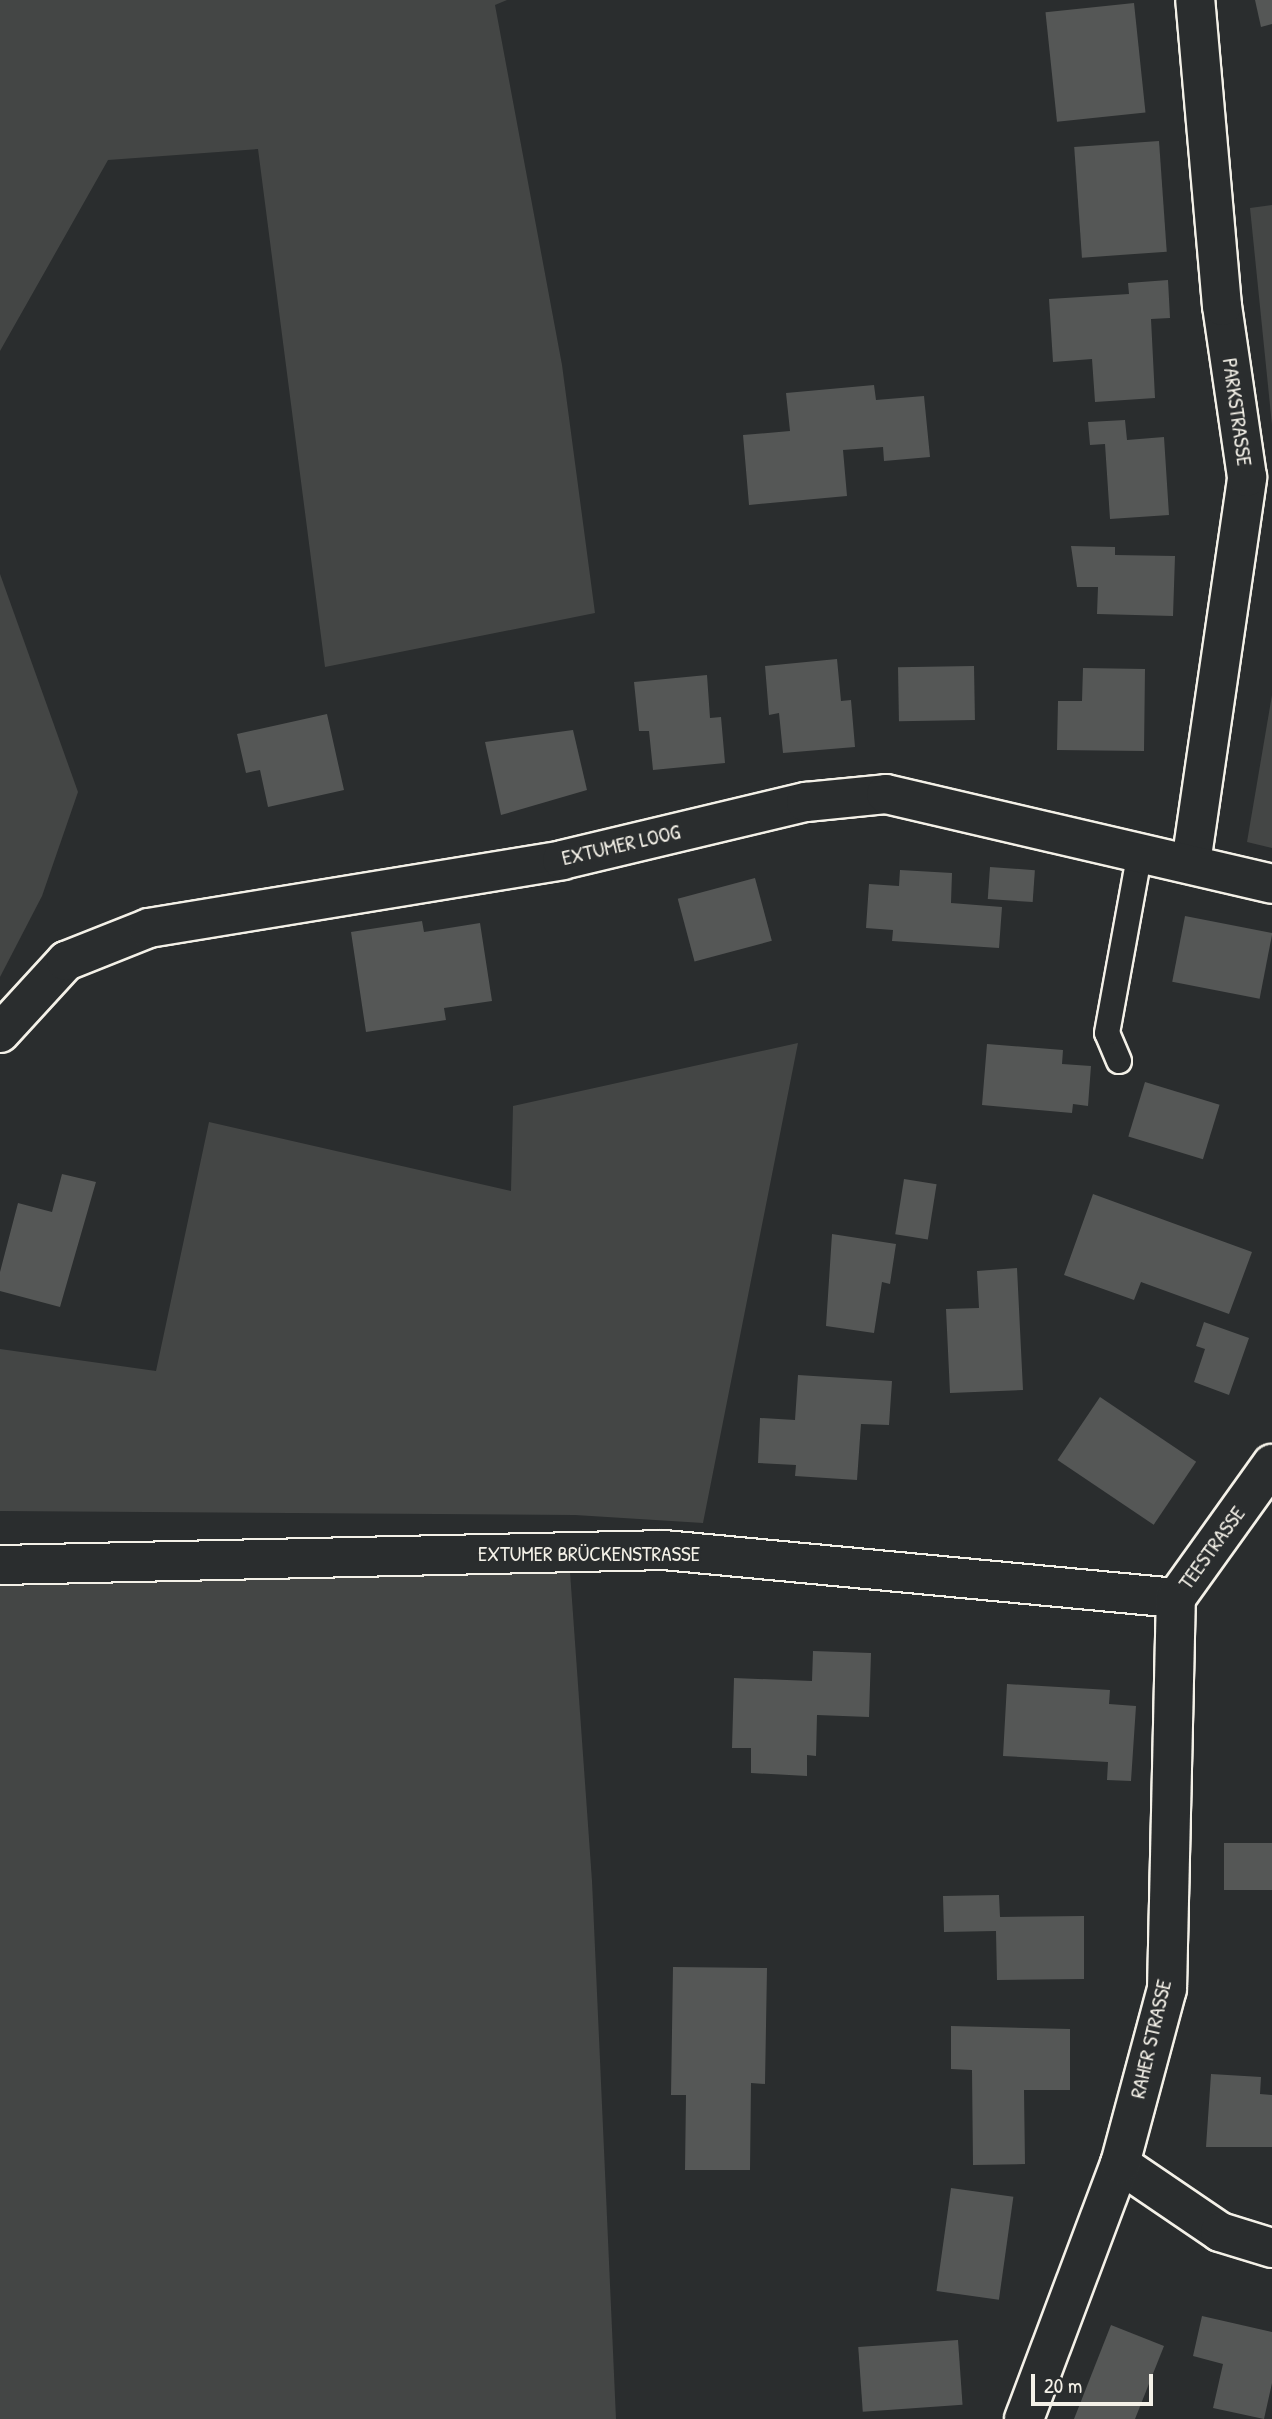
<!DOCTYPE html>
<meta charset="utf-8">
<style>
body{margin:0}
#map{position:relative;width:1272px;height:2419px;overflow:hidden;background:#2a2d2e;font-family:"Patrick Hand",sans-serif}
div>[style]{position:absolute}
[style*='--x']{left:calc(var(--x)*1px);top:calc(var(--y)*1px);width:calc(var(--w)*1px);rotate:calc(var(--a)*1deg)}
.green>*{inset:0;background:#444645}
.building>*{inset:0;background:#555756;transform-origin:0 0}
.roads{filter:drop-shadow(2px 0 #f4f1e8) drop-shadow(-2px 0 #f4f1e8) drop-shadow(0 2px #f4f1e8) drop-shadow(0 -2px #f4f1e8)}
.service>*{height:24px;margin:-12px;padding:0 12px;transform-origin:12px;border-radius:12px;background:#2a2d2e}
.minor>*{height:38px;margin:-19px;padding:0 19px;transform-origin:19px;border-radius:19px;background:#2a2d2e}
span{translate:-50% -50%;white-space:nowrap;text-align:center;line-height:1.15;-webkit-text-stroke:5px #2a2d2e;paint-order:stroke}
.street-label{font-size:21px;color:#f4f1e8}
.scale{position:absolute;left:1031px;top:2374px;width:122px;height:32px;box-sizing:border-box;border:4px solid #f4f1e8;border-top:0;padding-left:9px;font-size:21px;line-height:24px;white-space:nowrap;color:#f4f1e8;-webkit-text-stroke:5px #2a2d2e;paint-order:stroke}
</style>
<div id="map">
<div class="green">
<div style="clip-path:polygon(0 0,507px 0,495px 5px,562px 365px,595px 613px,325px 667px,258px 149px,108px 160px,0 351px)"></div>
<div style="clip-path:polygon(1272px 205px,1272px 425px,1250px 208px)"></div>
<div style="clip-path:polygon(0 574px,78px 792px,42px 896px,0 977px)"></div>
<div style="clip-path:polygon(1272px 695px,1272px 848px,1247px 842px)"></div>
<div style="clip-path:polygon(798px 1043px,703px 1523px,575px 1515px,0 1511px,0 1349px,156px 1371px,209px 1122px,511px 1191px,513px 1106px)"></div>
<div style="clip-path:polygon(570px 1572px,592px 1881px,616px 2419px,0 2419px,0 1586px)"></div>
</div>
<div class="building">
<div style="clip-path:polygon(1255px 0,1272px 0,1272px 24px,1261px 27px)"></div>
<div style="left:1134px;top:3px;width:110px;height:89px;rotate:84deg"></div>
<div style="left:1159px;top:141px;width:111px;height:85px;rotate:86deg"></div>
<div style="clip-path:polygon(1168px 280px,1170px 318px,1151px 319px,1155px 398px,1095px 402px,1092px 359px,1053px 362px,1049px 299px,1129px 294px,1128px 283px)"></div>
<div style="clip-path:polygon(874px 385px,876px 400px,924px 396px,930px 457px,884px 461px,883px 447px,843px 450px,847px 496px,749px 505px,743px 435px,790px 431px,786px 393px)"></div>
<div style="clip-path:polygon(1125px 420px,1127px 440px,1164px 437px,1169px 515px,1110px 519px,1105px 444px,1090px 445px,1088px 422px)"></div>
<div style="clip-path:polygon(1071px 546px,1115px 547px,1115px 555px,1175px 556px,1173px 616px,1097px 614px,1098px 587px,1077px 587px)"></div>
<div style="clip-path:polygon(837px 659px,841px 701px,851px 700px,855px 747px,783px 753px,779px 713px,769px 715px,765px 666px)"></div>
<div style="left:974px;top:666px;width:54px;height:76px;rotate:89deg"></div>
<div style="clip-path:polygon(1083px 668px,1145px 669px,1144px 751px,1057px 750px,1058px 701px,1082px 701px)"></div>
<div style="clip-path:polygon(707px 675px,710px 718px,721px 717px,725px 763px,653px 770px,649px 731px,639px 731px,634px 682px)"></div>
<div style="clip-path:polygon(327px 714px,344px 790px,268px 807px,260px 770px,246px 773px,237px 734px)"></div>
<div style="clip-path:polygon(573px 730px,587px 790px,501px 815px,485px 742px)"></div>
<div style="left:990px;top:867px;width:45px;height:32px;rotate:4deg"></div>
<div style="clip-path:polygon(900px 870px,952px 873px,951px 903px,1002px 907px,999px 948px,892px 941px,893px 930px,866px 928px,869px 884px,899px 886px)"></div>
<div style="left:755px;top:878px;width:65px;height:80px;rotate:75deg"></div>
<div style="left:1185px;top:916px;width:89px;height:67px;rotate:11deg"></div>
<div style="clip-path:polygon(422px 921px,424px 932px,480px 923px,492px 1001px,444px 1008px,446px 1020px,366px 1032px,351px 932px)"></div>
<div style="clip-path:polygon(987px 1044px,1063px 1050px,1062px 1064px,1091px 1066px,1088px 1106px,1073px 1104px,1072px 1113px,982px 1105px)"></div>
<div style="left:1145px;top:1082px;width:78px;height:57px;rotate:17deg"></div>
<div style="clip-path:polygon(62px 1174px,96px 1182px,60px 1307px,0 1291px,0 1272px,18px 1203px,52px 1212px)"></div>
<div style="left:904px;top:1179px;width:33px;height:56px;rotate:9deg"></div>
<div style="clip-path:polygon(1093px 1194px,1252px 1252px,1229px 1314px,1141px 1282px,1134px 1300px,1064px 1275px)"></div>
<div style="clip-path:polygon(832px 1234px,896px 1244px,890px 1284px,882px 1282px,874px 1333px,826px 1326px)"></div>
<div style="clip-path:polygon(1017px 1268px,1023px 1390px,950px 1393px,946px 1309px,979px 1308px,977px 1271px)"></div>
<div style="clip-path:polygon(1204px 1322px,1249px 1338px,1229px 1395px,1194px 1382px,1205px 1349px,1196px 1346px)"></div>
<div style="clip-path:polygon(798px 1375px,892px 1381px,889px 1425px,861px 1424px,857px 1480px,795px 1476px,796px 1465px,758px 1463px,760px 1418px,795px 1420px)"></div>
<div style="left:1100px;top:1397px;width:116px;height:76px;rotate:34deg"></div>
<div style="clip-path:polygon(813px 1651px,871px 1653px,869px 1717px,817px 1715px,816px 1756px,807px 1755px,807px 1776px,751px 1773px,751px 1748px,732px 1748px,734px 1678px,812px 1681px)"></div>
<div style="clip-path:polygon(1007px 1684px,1110px 1690px,1109px 1704px,1136px 1706px,1131px 1781px,1107px 1780px,1108px 1762px,1003px 1756px)"></div>
<div style="left:1272px;top:1843px;width:47px;height:48px;rotate:90deg"></div>
<div style="clip-path:polygon(999px 1895px,1000px 1917px,1084px 1916px,1084px 1979px,997px 1980px,996px 1931px,944px 1932px,943px 1896px)"></div>
<div style="clip-path:polygon(673px 1967px,767px 1968px,765px 2084px,751px 2083px,750px 2170px,685px 2170px,686px 2095px,671px 2095px)"></div>
<div style="clip-path:polygon(951px 2026px,1070px 2029px,1070px 2090px,1024px 2090px,1025px 2164px,973px 2165px,972px 2070px,951px 2069px)"></div>
<div style="clip-path:polygon(1211px 2074px,1261px 2077px,1260px 2094px,1272px 2095px,1272px 2147px,1206px 2147px)"></div>
<div style="left:951px;top:2188px;width:63px;height:104px;rotate:8deg"></div>
<div style="clip-path:polygon(1202px 2316px,1272px 2332px,1272px 2383px,1264px 2419px,1213px 2408px,1223px 2364px,1193px 2356px)"></div>
<div style="clip-path:polygon(1111px 2325px,1164px 2346px,1135px 2419px,1074px 2419px)"></div>
<div style="left:958px;top:2340px;width:65px;height:100px;rotate:86deg"></div>
</div>
<div class="roads">
<div class="service">
<div style="--x:1119;--y:1061;--w:30;--a:-113"></div>
<div style="--x:1107;--y:1033;--w:185;--a:-79.7"></div>
</div>
<div class="minor">
<div style="--x:1191;--y:863;--w:390;--a:-81.7"></div>
<div style="--x:1247;--y:477;--w:173;--a:-98.3"></div>
<div style="--x:1222;--y:306;--w:307;--a:-95"></div>
<div style="--x:0;--y:1033;--w:98;--a:-47.5"></div>
<div style="--x:66;--y:961;--w:89;--a:-21.7"></div>
<div style="--x:149;--y:928;--w:419;--a:-9.3"></div>
<div style="--x:562;--y:860;--w:251;--a:-13.4"></div>
<div style="--x:806;--y:802;--w:80;--a:-5.7"></div>
<div style="--x:886;--y:794;--w:396;--a:13.1"></div>
<div style="--x:0;--y:1565;--w:664;--a:-1.29"></div>
<div style="--x:664;--y:1550;--w:514;--a:5.36"></div>
<div style="--x:1176;--y:1598;--w:165;--a:-54.4"></div>
<div style="--x:1120;--y:2164;--w:121;--a:34.2"></div>
<div style="--x:1220;--y:2232;--w:54;--a:17.1"></div>
<div style="--x:1024;--y:2419;--w:272;--a:-69.4"></div>
<div style="--x:1120;--y:2164;--w:181;--a:-75"></div>
<div style="--x:1167;--y:1989;--w:391;--a:-88.7"></div>
</div>
</div>
<div class="street-label">
<span style="left:1237px;top:412px;rotate:82deg">PARKSTRASSE</span>
<span style="left:621px;top:845px;rotate:-13deg">EXTUMER LOOG</span>
<span style="left:1212px;top:1548px;rotate:-54deg">TEESTRASSE</span>
<span style="left:589px;top:1554px">EXTUMER BRÜCKENSTRASSE</span>
<span style="left:1151px;top:2039px;rotate:-77deg">RAHER STRASSE</span>
</div>
<div class="scale">20 m</div>
</div>
